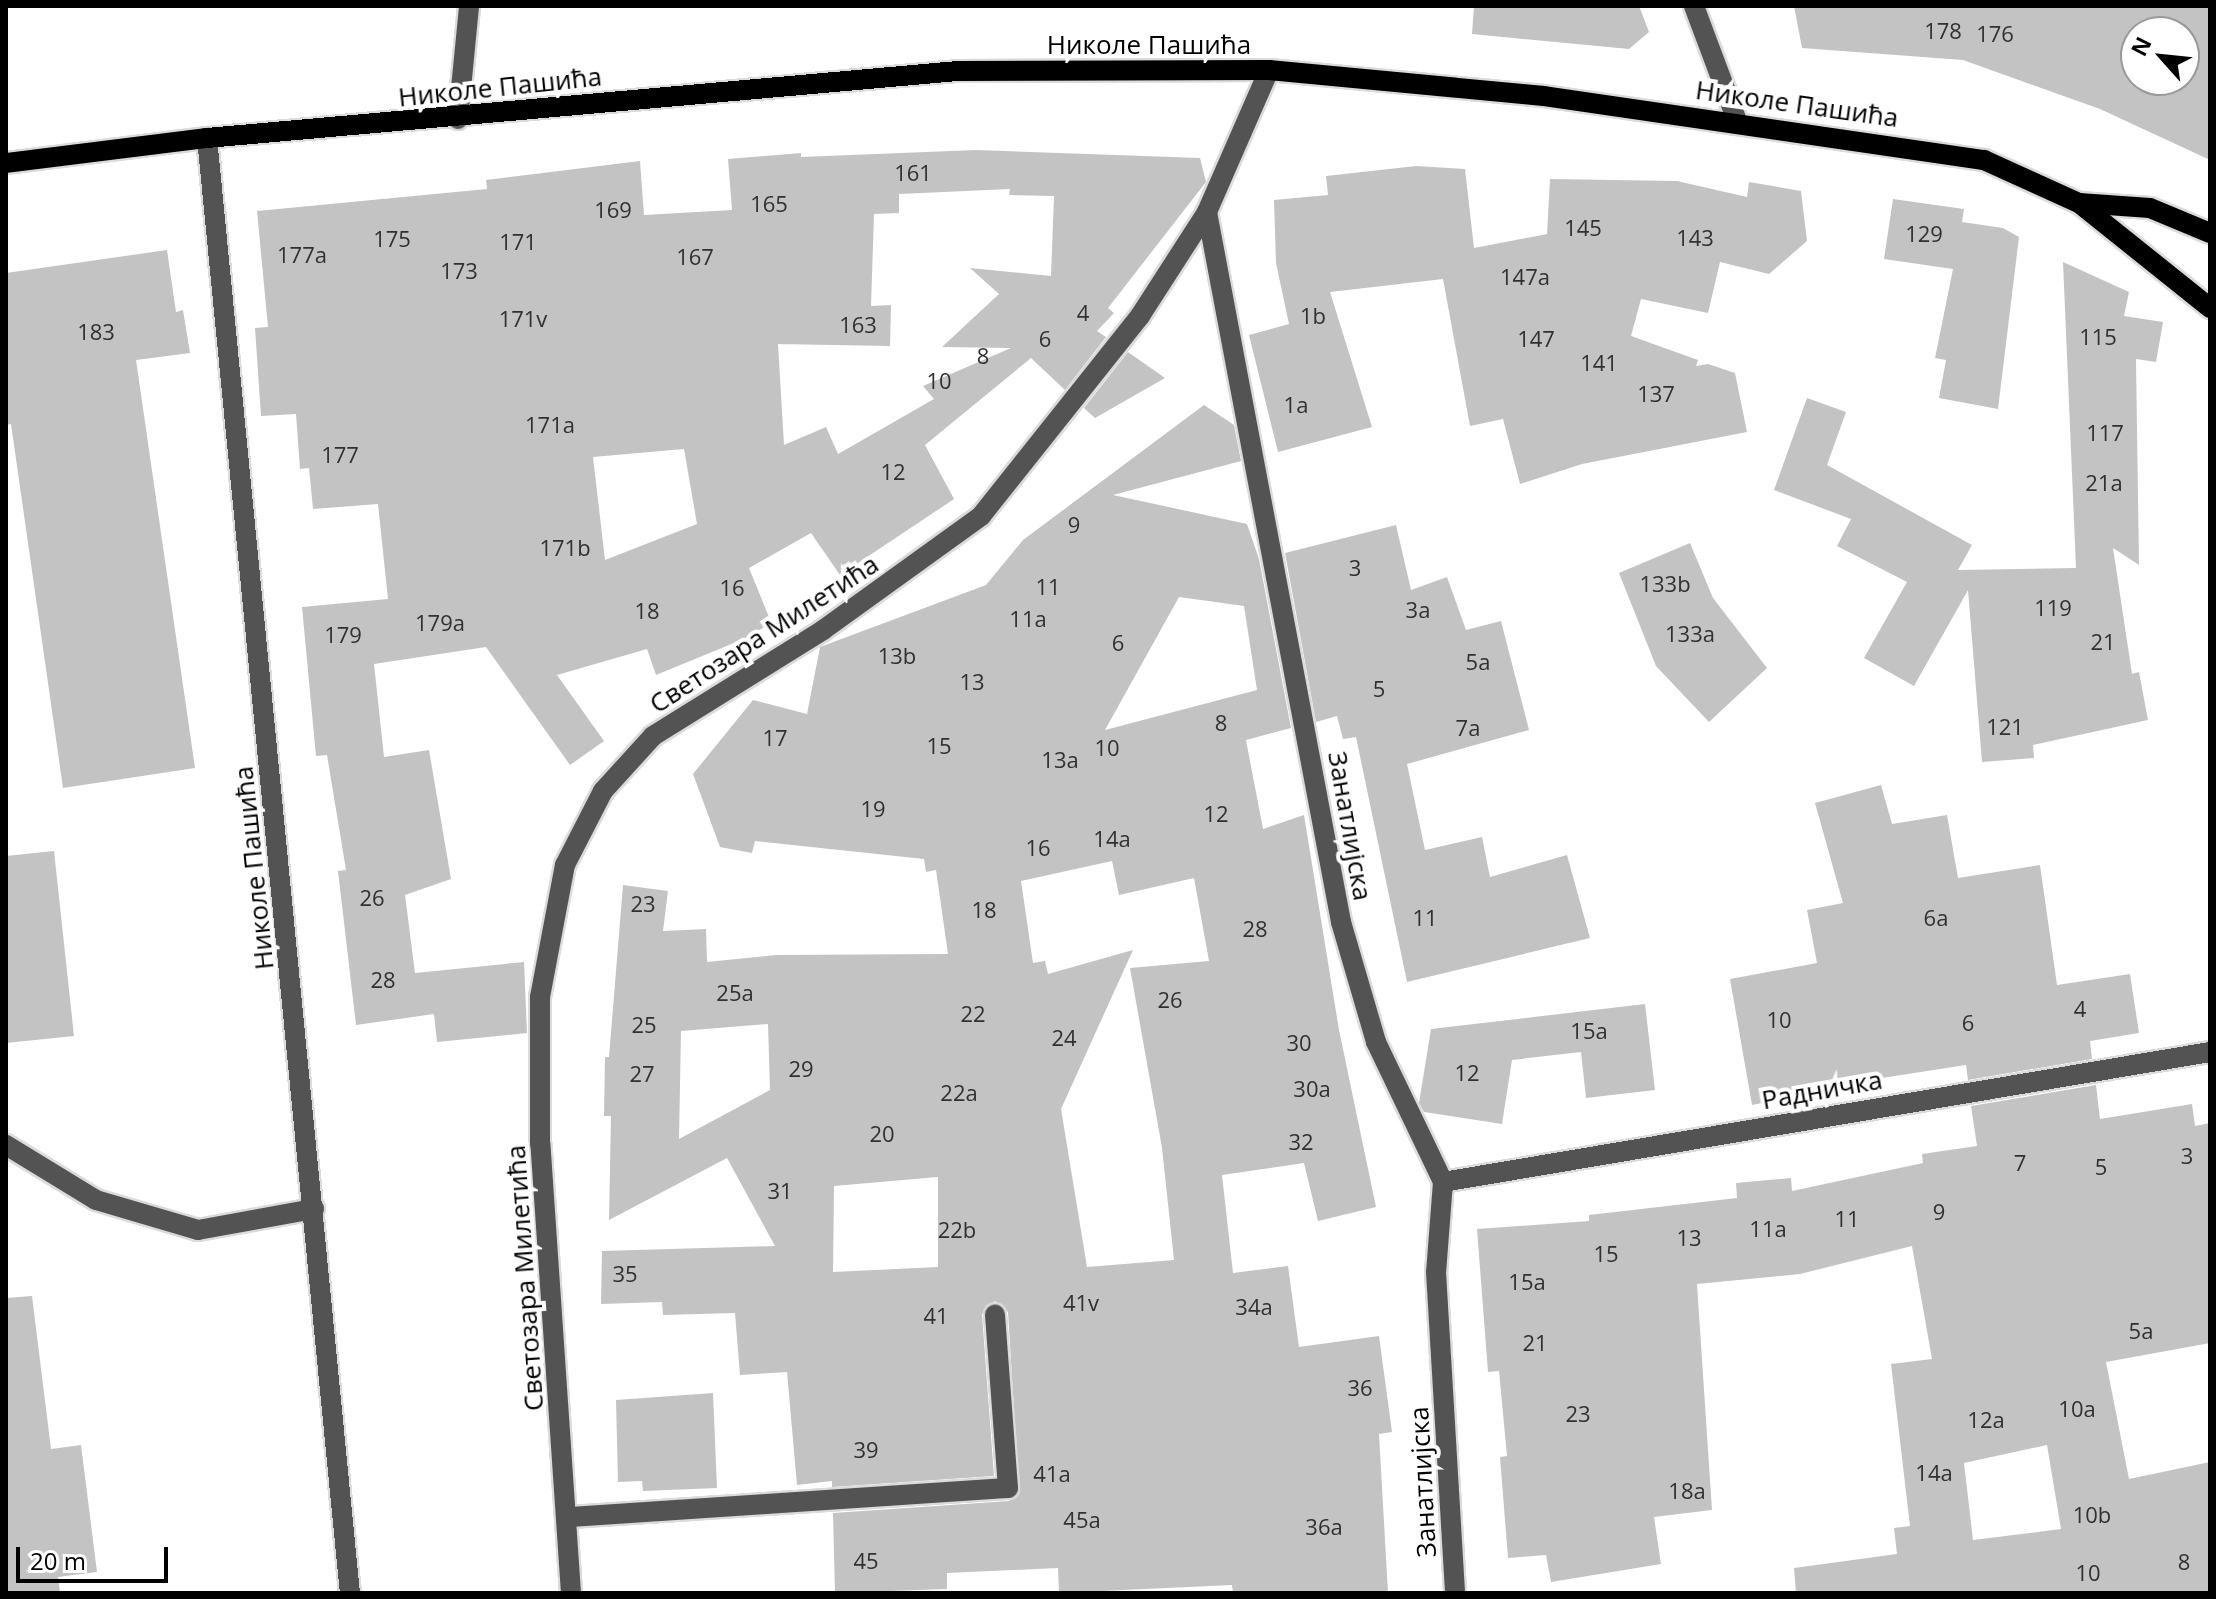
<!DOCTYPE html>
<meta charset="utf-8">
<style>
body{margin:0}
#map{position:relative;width:2216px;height:1599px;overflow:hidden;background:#fff;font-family:"Open Sans",sans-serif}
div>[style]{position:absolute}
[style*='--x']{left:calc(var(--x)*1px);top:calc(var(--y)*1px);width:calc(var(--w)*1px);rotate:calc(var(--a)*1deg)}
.building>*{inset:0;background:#c3c3c3}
.roads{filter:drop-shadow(2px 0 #dbdbdb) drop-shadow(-2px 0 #dbdbdb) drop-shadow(0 2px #dbdbdb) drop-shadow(0 -2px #dbdbdb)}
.minor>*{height:20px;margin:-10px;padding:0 10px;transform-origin:10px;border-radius:10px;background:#535353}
.major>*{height:20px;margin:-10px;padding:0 10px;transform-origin:10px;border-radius:10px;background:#000}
span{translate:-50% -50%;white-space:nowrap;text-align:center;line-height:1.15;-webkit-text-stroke:8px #fff;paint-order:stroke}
.number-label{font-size:22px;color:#313131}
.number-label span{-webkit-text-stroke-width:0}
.street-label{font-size:26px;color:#000}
.frame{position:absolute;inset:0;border:8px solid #000;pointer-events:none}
.north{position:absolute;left:2120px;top:16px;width:80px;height:80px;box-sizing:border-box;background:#fff;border:2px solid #999;border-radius:50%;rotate:297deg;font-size:22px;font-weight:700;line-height:32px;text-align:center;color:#000}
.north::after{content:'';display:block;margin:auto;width:28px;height:36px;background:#000;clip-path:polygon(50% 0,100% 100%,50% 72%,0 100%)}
.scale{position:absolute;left:16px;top:1547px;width:152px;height:36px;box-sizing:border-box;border:4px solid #000;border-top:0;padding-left:10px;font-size:24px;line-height:28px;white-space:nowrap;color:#000;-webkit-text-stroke:6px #fff;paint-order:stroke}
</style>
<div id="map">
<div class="building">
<div style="clip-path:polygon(1474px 6px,1639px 6px,1649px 32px,1629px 49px,1472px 34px)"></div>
<div style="clip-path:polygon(evenodd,1794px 6px,2210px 6px,2210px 160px,2100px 109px,1963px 60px,1802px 48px,1794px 6px,2136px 32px,2184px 32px,2184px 80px,2136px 80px,2136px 32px)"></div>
<div style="clip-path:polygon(evenodd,976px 150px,1200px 158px,1206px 182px,1108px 308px,1114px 313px,1097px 331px,1106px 337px,1065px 390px,1031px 358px,925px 445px,954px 499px,840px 575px,811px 533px,749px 568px,771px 622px,751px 636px,656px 675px,647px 649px,557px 675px,604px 741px,570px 765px,486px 647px,374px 664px,384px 757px,429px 750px,451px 879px,405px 895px,415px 973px,524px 962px,527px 1033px,437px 1042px,434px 1014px,356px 1025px,338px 871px,346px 870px,327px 755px,316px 756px,302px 607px,388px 599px,378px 504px,313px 509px,309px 468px,300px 469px,296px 414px,261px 416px,255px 328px,268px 327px,257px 211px,487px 189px,486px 180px,640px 161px,644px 215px,732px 210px,728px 159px,801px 153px,801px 157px,976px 150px,1010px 189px,1009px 195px,1054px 196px,1051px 276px,970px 268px,999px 294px,942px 347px,1011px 348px,923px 386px,934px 399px,838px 454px,826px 427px,784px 445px,778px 344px,890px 346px,891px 305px,871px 306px,874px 214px,899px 213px,899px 194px,1010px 189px,976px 150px,684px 449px,697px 524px,605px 560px,593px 457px,684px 449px)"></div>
<div style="clip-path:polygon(1416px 166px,1465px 169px,1474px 248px,1547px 234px,1550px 179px,1677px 181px,1747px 197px,1749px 182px,1801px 191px,1807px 241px,1769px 274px,1720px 262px,1708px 313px,1641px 299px,1631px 336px,1698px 360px,1696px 366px,1708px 364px,1735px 373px,1747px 432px,1582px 464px,1520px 484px,1503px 419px,1470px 426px,1443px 279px,1330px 292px,1372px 427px,1278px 452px,1249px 335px,1289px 324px,1276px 263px,1274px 200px,1328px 195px,1326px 176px)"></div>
<div style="clip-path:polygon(1893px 199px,1964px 209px,1962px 222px,2003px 228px,2019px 237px,1998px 409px,1939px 398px,1946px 360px,1935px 358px,1953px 269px,1884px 259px)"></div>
<div style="clip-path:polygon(167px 250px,176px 312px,183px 310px,190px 353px,136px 360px,195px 768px,63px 788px,11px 424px,6px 425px,6px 273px)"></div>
<div style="clip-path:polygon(2063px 262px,2129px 292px,2124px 316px,2163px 322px,2156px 362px,2136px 359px,2139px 565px,2113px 548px,2132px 674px,2139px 672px,2148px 720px,2033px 745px,2034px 758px,1982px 762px,1968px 590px,1914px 686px,1864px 658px,1907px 582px,1837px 546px,1851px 519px,1774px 490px,1807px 398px,1846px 412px,1827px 465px,1972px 545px,1958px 570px,2076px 568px)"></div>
<div style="clip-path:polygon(1128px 352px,1165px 378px,1095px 418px,1084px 408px)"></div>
<div style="clip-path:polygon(evenodd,1204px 405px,1234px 425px,1241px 461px,1113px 495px,1247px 524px,1259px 559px,1291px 728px,1246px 740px,1263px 829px,1304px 815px,1339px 1030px,1376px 1207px,1318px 1221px,1304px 1163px,1222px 1175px,1233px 1273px,1288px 1266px,1299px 1347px,1379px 1336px,1392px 1432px,1379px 1434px,1388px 1593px,1233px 1593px,1232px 1585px,1059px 1593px,1058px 1568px,947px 1573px,947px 1589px,835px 1593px,833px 1513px,1009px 1501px,1019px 1494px,1008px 1312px,995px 1301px,982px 1314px,994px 1476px,832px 1487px,832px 1481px,797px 1485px,787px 1372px,740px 1375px,735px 1313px,663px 1315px,662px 1302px,601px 1304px,602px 1251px,775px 1246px,727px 1158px,609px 1220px,611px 1116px,604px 1116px,605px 1057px,609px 1057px,623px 885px,668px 891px,663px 931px,706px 929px,707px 962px,776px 955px,948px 954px,936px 870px,926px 872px,924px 859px,755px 841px,752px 853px,720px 847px,693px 774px,753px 700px,807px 714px,820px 647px,986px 585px,1023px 540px,1204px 405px,1179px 597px,1244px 606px,1257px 690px,1105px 730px,1179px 597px,1204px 405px,1112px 861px,1119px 895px,1194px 878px,1209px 961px,1130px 968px,1162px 1148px,1174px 1260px,1087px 1267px,1061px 1109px,1133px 950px,1048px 974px,1045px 961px,1033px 963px,1021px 881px,1112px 861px,1204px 405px,768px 1024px,770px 1090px,679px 1139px,681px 1031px,768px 1024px,1204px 405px,938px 1177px,938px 1267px,833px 1272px,834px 1186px,938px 1177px)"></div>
<div style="clip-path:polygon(1396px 525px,1411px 590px,1447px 577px,1466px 630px,1501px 621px,1529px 730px,1407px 764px,1425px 850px,1482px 837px,1490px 877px,1567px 855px,1590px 938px,1407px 982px,1356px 737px,1343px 739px,1337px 716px,1316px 722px,1285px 553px)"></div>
<div style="clip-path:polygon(1690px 543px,1713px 598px,1767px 668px,1709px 722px,1656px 666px,1619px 573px)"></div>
<div style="clip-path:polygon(1881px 785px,1892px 824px,1947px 815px,1958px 878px,2040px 865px,2057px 985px,2130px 974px,2139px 1033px,2090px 1041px,2092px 1059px,1968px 1080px,1966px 1065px,1817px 1088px,1818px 1092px,1752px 1105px,1730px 979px,1817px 963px,1807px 910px,1843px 903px,1815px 803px)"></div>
<div style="clip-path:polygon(54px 851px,74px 1036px,6px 1043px,6px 856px)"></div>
<div style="clip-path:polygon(1645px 1004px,1655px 1090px,1586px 1098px,1581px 1052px,1512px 1060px,1502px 1124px,1424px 1112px,1419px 1103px,1431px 1029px)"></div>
<div style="clip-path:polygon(evenodd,2096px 1085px,2100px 1119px,2192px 1104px,2195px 1126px,2210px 1123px,2210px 1343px,2106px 1362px,2129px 1479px,2210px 1462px,2210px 1593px,1796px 1593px,1794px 1568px,1897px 1554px,1894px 1528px,1910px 1526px,1891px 1364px,1932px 1359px,1912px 1246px,1800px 1274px,1697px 1284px,1712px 1510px,1654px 1517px,1661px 1564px,1551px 1582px,1546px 1555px,1508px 1558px,1500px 1457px,1507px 1456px,1499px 1371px,1488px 1372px,1477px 1229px,1589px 1221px,1589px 1215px,1737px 1198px,1736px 1183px,1791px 1178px,1792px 1191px,1923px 1163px,1922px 1154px,1977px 1146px,1971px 1106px,2096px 1085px,2047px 1445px,2061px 1529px,1973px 1540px,1964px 1463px,2047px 1445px)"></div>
<div style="clip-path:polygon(32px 1296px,51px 1449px,81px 1445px,97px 1572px,58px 1577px,60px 1593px,6px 1593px,6px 1298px)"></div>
<div style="clip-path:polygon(713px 1393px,717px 1488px,643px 1491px,642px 1481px,618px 1482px,616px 1400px)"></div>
</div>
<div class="roads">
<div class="minor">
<div style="--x:1694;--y:6;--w:123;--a:69.5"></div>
<div style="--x:1269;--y:70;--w:155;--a:113.6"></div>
<div style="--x:1207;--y:212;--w:723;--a:79.31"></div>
<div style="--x:1341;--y:922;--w:125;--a:73.7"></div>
<div style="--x:1376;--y:1042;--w:155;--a:64.4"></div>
<div style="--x:1443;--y:1182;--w:90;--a:94.4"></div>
<div style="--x:1436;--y:1272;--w:322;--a:86.6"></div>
<div style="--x:458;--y:119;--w:114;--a:-84.4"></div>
<div style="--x:207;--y:138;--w:1462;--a:84.39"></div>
<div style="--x:6;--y:1145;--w:105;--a:31.4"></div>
<div style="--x:96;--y:1200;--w:106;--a:16.4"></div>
<div style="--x:198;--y:1230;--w:118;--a:-10.3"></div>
<div style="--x:1443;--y:1182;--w:778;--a:-9.62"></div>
<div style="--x:569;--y:1517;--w:440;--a:-3.8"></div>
<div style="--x:1008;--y:1488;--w:174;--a:-94.3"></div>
<div style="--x:571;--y:1593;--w:450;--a:-93.9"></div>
<div style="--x:540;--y:1144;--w:147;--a:-90"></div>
<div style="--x:540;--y:997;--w:134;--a:-79.3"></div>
<div style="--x:565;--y:865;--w:83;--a:-62.8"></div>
<div style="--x:603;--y:791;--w:74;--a:-47.7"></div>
<div style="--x:653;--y:736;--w:200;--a:-31.9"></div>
<div style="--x:823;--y:630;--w:195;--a:-35.8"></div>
<div style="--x:981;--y:516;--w:256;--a:-51.5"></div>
<div style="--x:1140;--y:316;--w:124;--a:-57.2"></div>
</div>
<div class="major">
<div style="--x:6;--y:163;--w:203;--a:-7.1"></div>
<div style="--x:207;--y:138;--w:753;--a:-5.1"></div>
<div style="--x:957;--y:71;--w:312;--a:-0.2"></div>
<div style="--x:1269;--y:70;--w:276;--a:5.4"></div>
<div style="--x:1544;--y:96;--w:445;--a:8.3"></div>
<div style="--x:1984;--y:160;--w:104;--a:24.4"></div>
<div style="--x:2079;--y:203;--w:168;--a:38.7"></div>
<div style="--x:2079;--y:203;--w:71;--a:4"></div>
<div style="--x:2150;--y:208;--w:65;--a:22.6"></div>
</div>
</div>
<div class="number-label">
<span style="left:1943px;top:31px">178</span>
<span style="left:1995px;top:34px">176</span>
<span style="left:913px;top:173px">161</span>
<span style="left:769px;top:204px">165</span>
<span style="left:613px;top:210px">169</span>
<span style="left:1583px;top:228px">145</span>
<span style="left:1924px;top:234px">129</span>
<span style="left:1695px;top:238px">143</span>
<span style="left:392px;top:239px">175</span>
<span style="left:518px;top:242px">171</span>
<span style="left:302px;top:255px">177a</span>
<span style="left:695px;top:257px">167</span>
<span style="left:459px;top:271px">173</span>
<span style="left:1525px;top:277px">147a</span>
<span style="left:1083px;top:313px">4</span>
<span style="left:1313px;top:316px">1b</span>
<span style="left:523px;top:319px">171v</span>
<span style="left:858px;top:325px">163</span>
<span style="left:96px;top:332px">183</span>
<span style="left:2098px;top:337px">115</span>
<span style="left:1045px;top:339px">6</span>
<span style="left:1536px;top:339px">147</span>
<span style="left:983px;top:356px">8</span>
<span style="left:1599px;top:363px">141</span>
<span style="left:939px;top:381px">10</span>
<span style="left:1656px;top:394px">137</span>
<span style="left:1296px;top:405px">1a</span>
<span style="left:550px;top:425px">171a</span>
<span style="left:2105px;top:433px">117</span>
<span style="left:340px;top:455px">177</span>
<span style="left:893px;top:472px">12</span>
<span style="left:2104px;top:483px">21a</span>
<span style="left:1074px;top:525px">9</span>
<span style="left:565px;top:548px">171b</span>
<span style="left:1355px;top:568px">3</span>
<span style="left:1665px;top:584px">133b</span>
<span style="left:1048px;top:587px">11</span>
<span style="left:732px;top:588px">16</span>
<span style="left:2053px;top:608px">119</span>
<span style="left:1418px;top:610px">3a</span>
<span style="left:647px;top:611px">18</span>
<span style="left:1028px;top:619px">11a</span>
<span style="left:440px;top:623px">179a</span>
<span style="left:1690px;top:634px">133a</span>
<span style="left:343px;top:635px">179</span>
<span style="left:2103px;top:642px">21</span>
<span style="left:1118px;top:643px">6</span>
<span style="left:897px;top:656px">13b</span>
<span style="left:1478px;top:662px">5a</span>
<span style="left:972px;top:682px">13</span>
<span style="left:1379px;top:689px">5</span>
<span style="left:1221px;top:723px">8</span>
<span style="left:2005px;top:727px">121</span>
<span style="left:1468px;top:728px">7a</span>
<span style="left:775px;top:738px">17</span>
<span style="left:939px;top:746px">15</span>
<span style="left:1107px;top:748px">10</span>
<span style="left:1060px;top:760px">13a</span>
<span style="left:873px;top:809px">19</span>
<span style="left:1216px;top:814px">12</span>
<span style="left:1112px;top:839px">14a</span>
<span style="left:1038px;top:848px">16</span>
<span style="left:372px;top:898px">26</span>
<span style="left:643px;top:904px">23</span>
<span style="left:984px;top:910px">18</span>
<span style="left:1425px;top:918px">11</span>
<span style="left:1936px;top:918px">6a</span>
<span style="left:1255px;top:929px">28</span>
<span style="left:383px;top:980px">28</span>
<span style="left:735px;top:993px">25a</span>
<span style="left:1170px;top:1000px">26</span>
<span style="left:2080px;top:1009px">4</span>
<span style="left:973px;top:1014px">22</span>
<span style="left:1779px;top:1020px">10</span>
<span style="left:1968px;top:1023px">6</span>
<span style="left:644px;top:1025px">25</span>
<span style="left:1589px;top:1031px">15a</span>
<span style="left:1064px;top:1038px">24</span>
<span style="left:1299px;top:1043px">30</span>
<span style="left:801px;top:1069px">29</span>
<span style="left:1467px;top:1073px">12</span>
<span style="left:642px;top:1074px">27</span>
<span style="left:1312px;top:1089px">30a</span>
<span style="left:959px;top:1093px">22a</span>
<span style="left:882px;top:1134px">20</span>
<span style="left:1301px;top:1142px">32</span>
<span style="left:2187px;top:1156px">3</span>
<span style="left:2020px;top:1163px">7</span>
<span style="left:2101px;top:1167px">5</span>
<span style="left:780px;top:1191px">31</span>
<span style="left:1939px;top:1212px">9</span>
<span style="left:1847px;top:1219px">11</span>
<span style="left:1768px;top:1229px">11a</span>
<span style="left:957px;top:1230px">22b</span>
<span style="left:1689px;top:1238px">13</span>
<span style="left:1606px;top:1254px">15</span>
<span style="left:625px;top:1274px">35</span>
<span style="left:1527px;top:1282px">15a</span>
<span style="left:1081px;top:1303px">41v</span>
<span style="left:1254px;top:1307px">34a</span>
<span style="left:936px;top:1316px">41</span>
<span style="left:2141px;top:1331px">5a</span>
<span style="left:1535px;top:1343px">21</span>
<span style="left:1360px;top:1388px">36</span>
<span style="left:2077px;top:1409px">10a</span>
<span style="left:1578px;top:1414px">23</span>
<span style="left:1986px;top:1420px">12a</span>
<span style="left:866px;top:1450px">39</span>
<span style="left:1934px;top:1473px">14a</span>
<span style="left:1052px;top:1474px">41a</span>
<span style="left:1687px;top:1491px">18a</span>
<span style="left:2092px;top:1515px">10b</span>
<span style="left:1082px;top:1520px">45a</span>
<span style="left:1324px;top:1527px">36a</span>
<span style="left:866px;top:1561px">45</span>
<span style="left:2184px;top:1562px">8</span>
<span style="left:2088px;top:1573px">10</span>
</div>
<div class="street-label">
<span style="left:1149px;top:45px">Николе Пашића</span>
<span style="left:500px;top:87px;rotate:-6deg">Николе Пашића</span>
<span style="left:1797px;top:104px;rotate:8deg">Николе Пашића</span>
<span style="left:764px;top:634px;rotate:-33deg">Светозара Милетића</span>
<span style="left:1350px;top:826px;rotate:80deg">Занатлијска</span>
<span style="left:254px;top:868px;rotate:-96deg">Николе Пашића</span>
<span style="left:1822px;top:1090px;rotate:-10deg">Радничка</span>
<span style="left:525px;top:1278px;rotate:-94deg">Светозара Милетића</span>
<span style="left:1423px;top:1482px;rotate:-93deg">Занатлијска</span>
</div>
<div class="frame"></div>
<div class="north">N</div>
<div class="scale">20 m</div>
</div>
